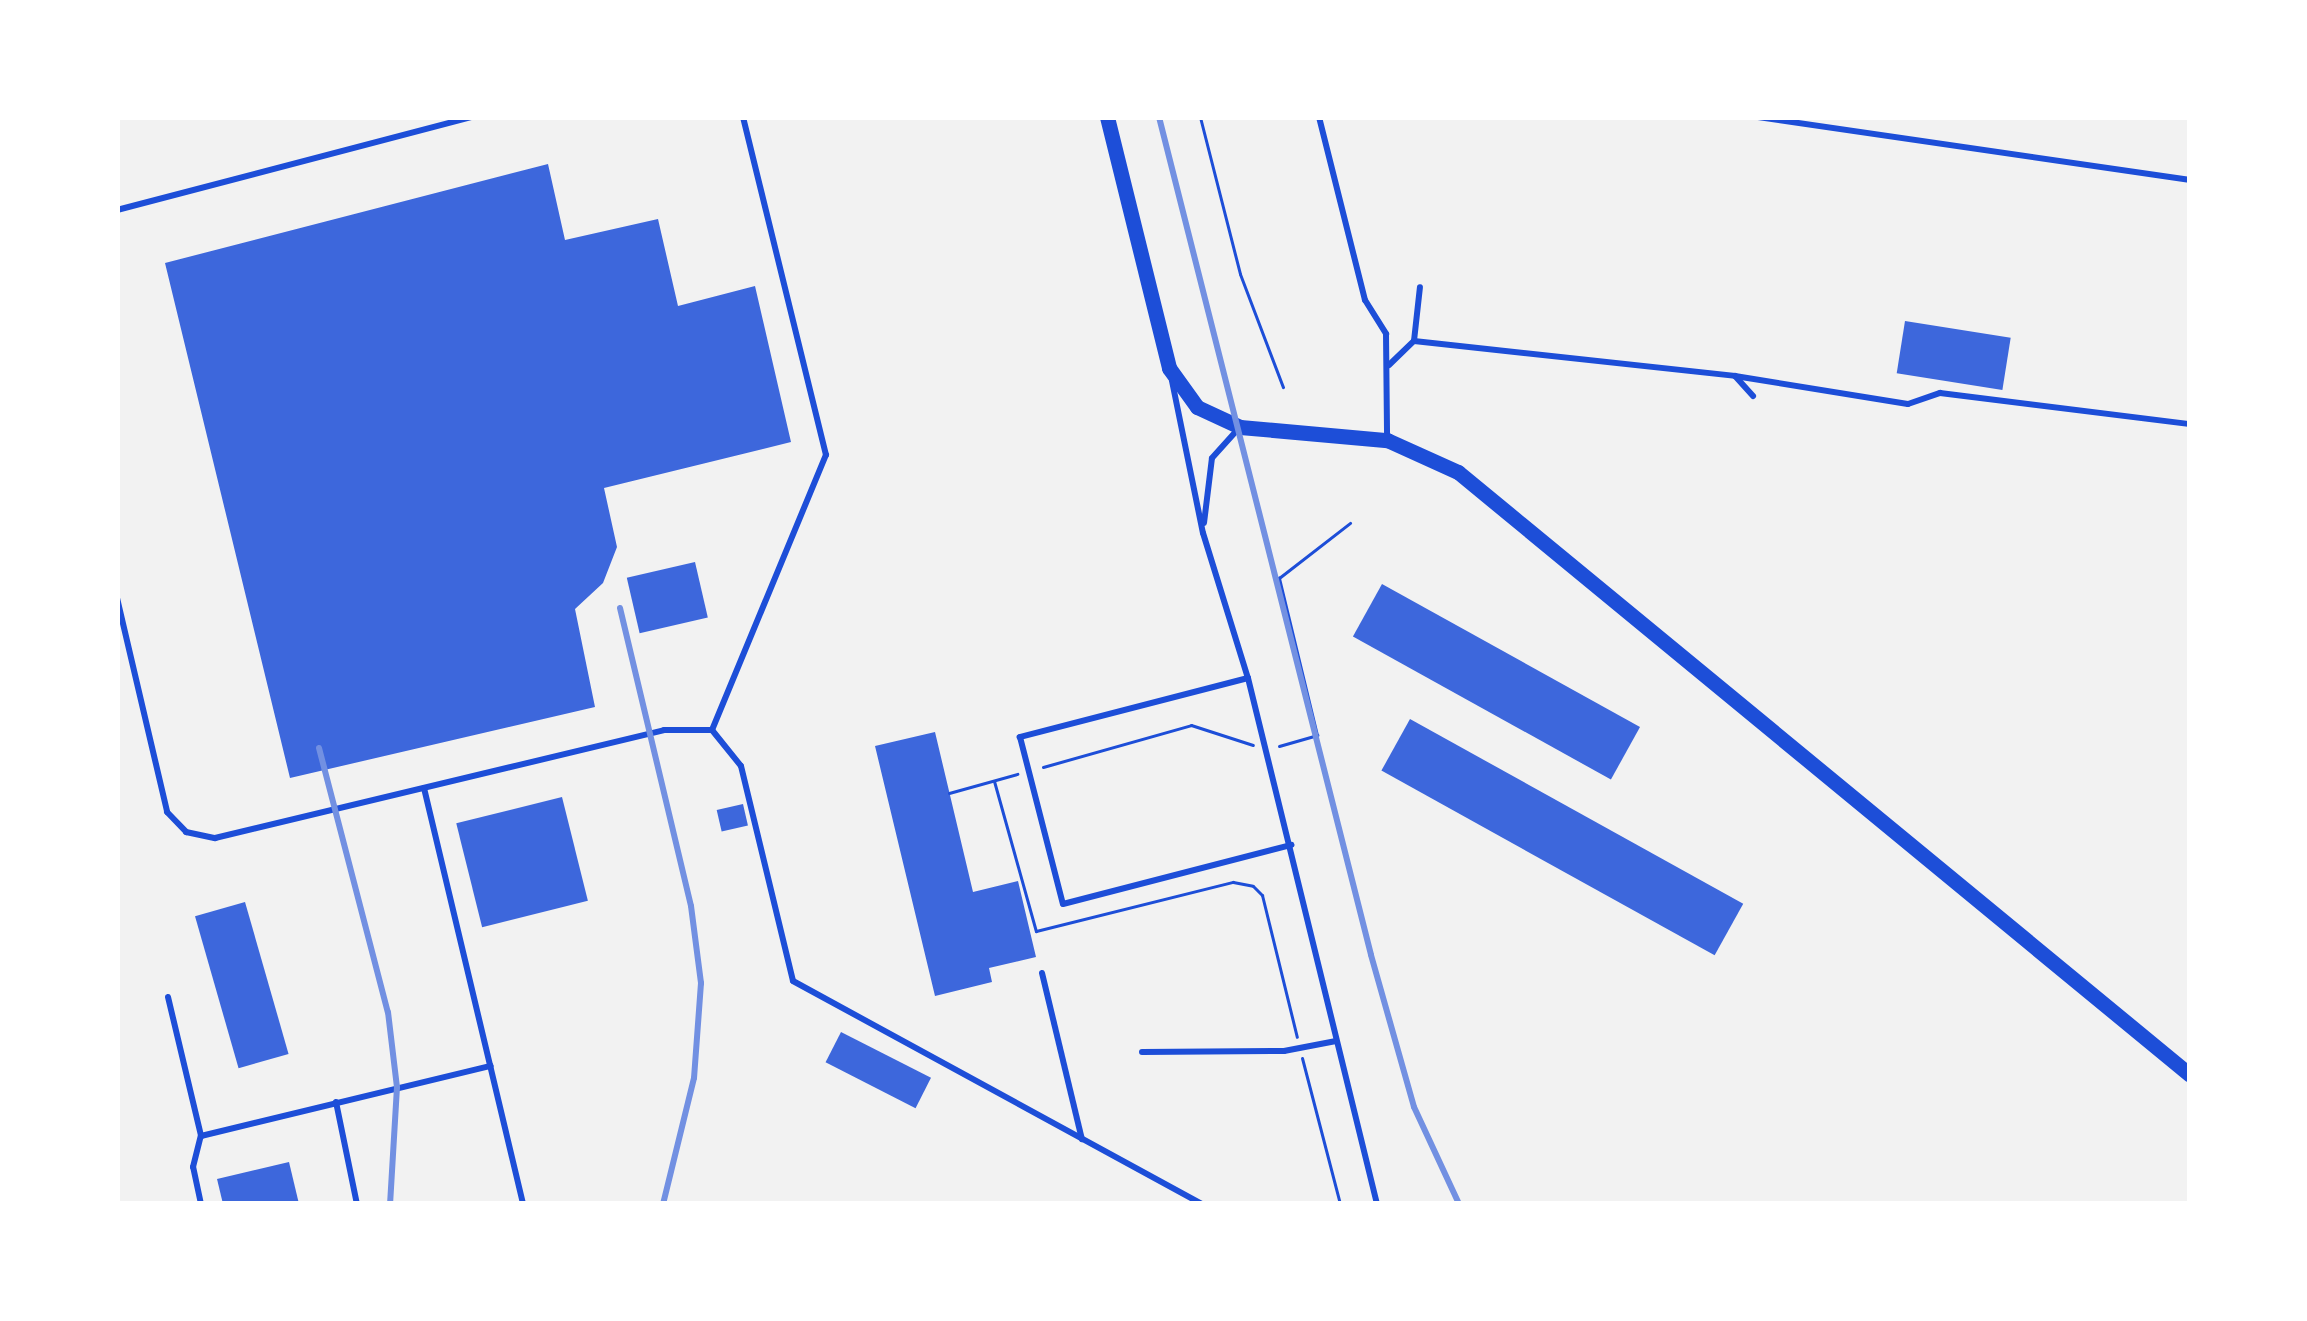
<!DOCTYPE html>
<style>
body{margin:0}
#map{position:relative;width:2307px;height:1321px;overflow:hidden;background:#f2f2f2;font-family:"Exo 2",sans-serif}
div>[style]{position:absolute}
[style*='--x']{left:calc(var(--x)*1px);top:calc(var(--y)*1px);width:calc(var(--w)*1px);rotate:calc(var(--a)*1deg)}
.building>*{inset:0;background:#3d67dc;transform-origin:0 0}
.path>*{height:3px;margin:-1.5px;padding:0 1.5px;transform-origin:1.5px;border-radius:1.5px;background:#1d4ed8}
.service>*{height:6px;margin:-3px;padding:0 3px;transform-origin:3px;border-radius:3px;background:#1d4ed8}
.secondary>*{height:15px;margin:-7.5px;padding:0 7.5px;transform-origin:7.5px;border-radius:7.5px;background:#1d4ed8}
.rail>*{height:6px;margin:-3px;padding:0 3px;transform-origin:3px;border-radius:3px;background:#7290e2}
span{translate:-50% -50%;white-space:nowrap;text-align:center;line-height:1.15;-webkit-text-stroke:9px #fff;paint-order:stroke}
.frame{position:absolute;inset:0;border:120px solid #fff;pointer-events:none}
</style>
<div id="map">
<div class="building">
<div style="clip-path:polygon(548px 164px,565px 240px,658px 219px,678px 306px,755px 286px,791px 442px,604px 488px,617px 547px,603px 583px,575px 609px,595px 707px,290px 778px,165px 263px)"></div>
<div style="left:1905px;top:321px;width:107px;height:53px;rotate:9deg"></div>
<div style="left:695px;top:562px;width:57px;height:70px;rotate:77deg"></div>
<div style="left:1382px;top:584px;width:295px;height:60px;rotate:29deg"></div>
<div style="left:1410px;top:719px;width:381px;height:59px;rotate:29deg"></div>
<div style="clip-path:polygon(935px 732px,973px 892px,1018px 881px,1036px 957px,989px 968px,992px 982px,935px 996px,875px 746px)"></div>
<div style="left:562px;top:797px;width:107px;height:109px;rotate:76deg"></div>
<div style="left:743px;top:804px;width:22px;height:27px;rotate:77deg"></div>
<div style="left:245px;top:902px;width:158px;height:52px;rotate:74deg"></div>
<div style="left:841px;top:1032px;width:101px;height:34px;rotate:27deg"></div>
<div style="clip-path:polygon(289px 1162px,299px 1204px,223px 1204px,217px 1179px)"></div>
</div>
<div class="path">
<div style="--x:1200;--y:117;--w:162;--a:75.7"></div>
<div style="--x:1240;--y:274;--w:121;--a:69.2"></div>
<div style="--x:1279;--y:746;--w:40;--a:-16"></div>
<div style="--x:1317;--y:735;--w:162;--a:-103.6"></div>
<div style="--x:1279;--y:578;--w:90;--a:-37.8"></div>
<div style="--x:1043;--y:767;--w:154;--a:-15.8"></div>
<div style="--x:1191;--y:725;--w:65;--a:17.9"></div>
<div style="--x:994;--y:781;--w:156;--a:74.4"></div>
<div style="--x:1036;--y:931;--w:203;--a:-14"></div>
<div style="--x:1233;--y:882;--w:20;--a:11"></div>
<div style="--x:1253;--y:886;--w:13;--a:45"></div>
<div style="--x:1262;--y:895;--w:146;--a:76.2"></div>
<div style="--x:949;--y:793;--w:71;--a:-15.6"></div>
<div style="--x:1302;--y:1058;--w:151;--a:75.4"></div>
</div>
<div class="service">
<div style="--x:1319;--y:117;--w:189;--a:75.9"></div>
<div style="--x:1365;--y:300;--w:40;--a:58"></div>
<div style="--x:1386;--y:334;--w:104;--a:89.4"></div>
<div style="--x:1758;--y:117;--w:437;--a:8.3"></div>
<div style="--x:117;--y:210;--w:367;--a:-14.7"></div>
<div style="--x:1414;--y:341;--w:323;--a:6.2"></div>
<div style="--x:1735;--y:376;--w:27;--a:48"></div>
<div style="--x:1389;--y:365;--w:35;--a:-44"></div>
<div style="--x:1414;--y:341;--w:54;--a:-83.7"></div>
<div style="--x:1735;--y:376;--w:175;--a:9.2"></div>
<div style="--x:1908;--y:404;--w:34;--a:-19"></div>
<div style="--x:1940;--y:393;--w:252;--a:7.1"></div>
<div style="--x:1172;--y:381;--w:155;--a:78.5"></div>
<div style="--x:1203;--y:533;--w:152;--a:72.8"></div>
<div style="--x:1248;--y:678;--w:542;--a:76.22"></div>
<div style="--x:1204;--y:523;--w:65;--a:-83"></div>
<div style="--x:1212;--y:458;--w:40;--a:-48"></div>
<div style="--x:117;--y:598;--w:220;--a:76.8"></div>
<div style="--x:167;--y:812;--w:28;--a:46"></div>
<div style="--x:186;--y:832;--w:30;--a:12"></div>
<div style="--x:215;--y:838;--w:462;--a:-13.5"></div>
<div style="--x:664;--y:730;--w:48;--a:0"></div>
<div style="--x:712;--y:730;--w:46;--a:51.1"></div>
<div style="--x:741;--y:766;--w:221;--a:76.4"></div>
<div style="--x:793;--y:981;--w:466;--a:28.6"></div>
<div style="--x:1248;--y:678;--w:236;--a:165.5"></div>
<div style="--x:1020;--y:737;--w:172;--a:75.6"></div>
<div style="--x:1063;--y:904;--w:236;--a:-14.5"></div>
<div style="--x:712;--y:730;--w:298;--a:-67.5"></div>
<div style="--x:826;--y:455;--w:348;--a:-103.8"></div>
<div style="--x:424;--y:788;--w:428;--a:76.6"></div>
<div style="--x:1042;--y:973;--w:171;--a:76.5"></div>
<div style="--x:168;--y:997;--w:143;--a:76.6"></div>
<div style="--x:1142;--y:1052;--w:142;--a:-0.4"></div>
<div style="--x:1284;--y:1051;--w:53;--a:-10.9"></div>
<div style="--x:336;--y:1102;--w:104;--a:78.4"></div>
<div style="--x:201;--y:1204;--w:38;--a:-102"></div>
<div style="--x:193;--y:1167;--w:32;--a:-76"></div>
<div style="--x:201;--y:1136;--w:298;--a:-13.6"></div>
</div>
<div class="secondary">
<div style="--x:1107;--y:117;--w:259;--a:76.1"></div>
<div style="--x:1169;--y:368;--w:48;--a:54.3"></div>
<div style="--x:1197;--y:407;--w:47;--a:24.9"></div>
<div style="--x:1240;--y:427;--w:148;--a:5.1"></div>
<div style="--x:1387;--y:440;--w:78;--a:24.3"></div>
<div style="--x:1458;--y:472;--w:948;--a:39.48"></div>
</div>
<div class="rail">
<div style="--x:1159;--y:117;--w:864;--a:75.8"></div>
<div style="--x:1371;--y:955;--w:158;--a:74.2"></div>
<div style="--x:1414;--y:1107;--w:107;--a:65.1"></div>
<div style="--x:620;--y:608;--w:306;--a:76.6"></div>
<div style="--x:691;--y:906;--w:78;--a:82.6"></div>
<div style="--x:701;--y:983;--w:95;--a:94.2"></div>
<div style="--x:694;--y:1078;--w:130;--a:103.8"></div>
<div style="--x:319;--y:748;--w:273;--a:75.4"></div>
<div style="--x:388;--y:1012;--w:76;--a:83.2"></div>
<div style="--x:397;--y:1087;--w:117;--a:93.4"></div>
</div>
<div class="frame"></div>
</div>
